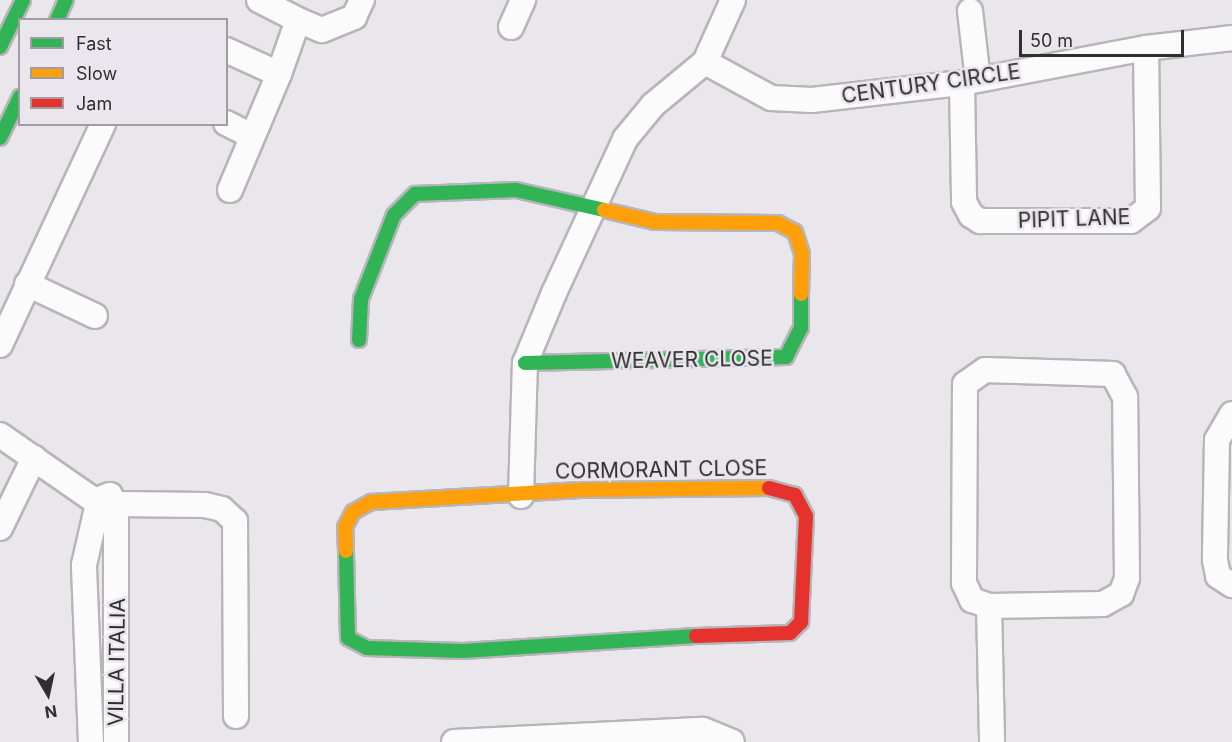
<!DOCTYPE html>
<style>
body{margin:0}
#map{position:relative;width:1232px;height:742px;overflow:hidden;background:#eae7ec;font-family:Inter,sans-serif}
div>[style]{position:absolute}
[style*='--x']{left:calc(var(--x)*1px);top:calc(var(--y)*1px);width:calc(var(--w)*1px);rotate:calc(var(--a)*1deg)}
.roads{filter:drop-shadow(2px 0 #b7b5b8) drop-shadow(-2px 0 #b7b5b8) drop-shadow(0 2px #b7b5b8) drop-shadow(0 -2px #b7b5b8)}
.street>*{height:24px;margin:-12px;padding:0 12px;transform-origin:12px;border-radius:12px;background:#fcfbfc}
.fast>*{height:14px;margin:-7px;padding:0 7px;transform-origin:7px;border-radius:7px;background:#30b455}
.slow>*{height:14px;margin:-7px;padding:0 7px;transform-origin:7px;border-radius:7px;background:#ff9f0a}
.jam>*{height:14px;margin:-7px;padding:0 7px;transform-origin:7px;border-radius:7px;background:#e5322d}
span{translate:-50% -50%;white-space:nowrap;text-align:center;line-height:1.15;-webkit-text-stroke:5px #eae6ed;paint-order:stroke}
.street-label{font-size:21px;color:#302e31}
.legend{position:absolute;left:18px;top:18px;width:210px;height:108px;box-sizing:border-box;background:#eae6ed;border:2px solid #a09ca2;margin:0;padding:8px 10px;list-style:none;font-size:18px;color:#302e31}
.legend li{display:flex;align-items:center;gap:12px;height:30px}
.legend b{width:30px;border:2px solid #a09ca2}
.north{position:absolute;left:18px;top:664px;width:60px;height:60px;-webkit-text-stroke:4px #eae6ed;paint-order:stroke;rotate:171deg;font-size:16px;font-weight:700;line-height:24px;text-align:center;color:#302e31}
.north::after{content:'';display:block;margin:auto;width:21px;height:27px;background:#302e31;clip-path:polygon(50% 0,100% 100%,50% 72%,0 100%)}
.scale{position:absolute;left:1019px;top:30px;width:165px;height:27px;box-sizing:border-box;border:3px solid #302e31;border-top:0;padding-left:8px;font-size:18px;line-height:21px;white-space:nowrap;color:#302e31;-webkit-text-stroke:4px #eae6ed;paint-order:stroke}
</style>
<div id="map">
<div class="roads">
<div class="street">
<div style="--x:259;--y:0;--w:44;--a:27.1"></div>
<div style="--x:970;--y:11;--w:69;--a:83.4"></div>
<div style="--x:511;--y:27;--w:30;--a:-66"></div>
<div style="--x:226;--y:50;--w:58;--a:24.4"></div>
<div style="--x:279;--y:74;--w:57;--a:-70.6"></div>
<div style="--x:298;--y:20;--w:26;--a:23"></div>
<div style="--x:322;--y:30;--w:35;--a:-22"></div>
<div style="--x:354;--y:17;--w:19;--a:-65"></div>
<div style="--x:705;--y:62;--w:75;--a:28.6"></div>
<div style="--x:771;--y:98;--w:41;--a:2.8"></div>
<div style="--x:812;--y:100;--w:151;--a:-6.5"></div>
<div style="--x:962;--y:83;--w:187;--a:-10.8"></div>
<div style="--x:1146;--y:48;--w:87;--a:-6.6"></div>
<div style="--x:962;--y:83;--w:119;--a:89"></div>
<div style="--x:964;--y:202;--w:15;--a:62"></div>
<div style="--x:971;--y:215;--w:11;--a:34"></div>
<div style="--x:980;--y:221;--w:151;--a:0"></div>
<div style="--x:1131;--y:221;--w:21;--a:-37"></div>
<div style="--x:1148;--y:208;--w:160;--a:-90.7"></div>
<div style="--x:226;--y:123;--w:29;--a:27"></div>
<div style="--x:230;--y:190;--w:126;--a:-67.1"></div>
<div style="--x:27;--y:284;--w:75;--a:25.2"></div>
<div style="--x:0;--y:345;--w:244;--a:-65"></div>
<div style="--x:1232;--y:414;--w:30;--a:120"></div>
<div style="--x:1217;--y:440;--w:120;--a:91"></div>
<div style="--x:1215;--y:560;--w:16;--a:79"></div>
<div style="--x:1218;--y:576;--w:17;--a:33"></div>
<div style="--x:0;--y:435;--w:116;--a:34.8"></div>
<div style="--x:95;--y:501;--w:16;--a:68"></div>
<div style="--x:101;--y:516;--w:16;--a:-22"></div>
<div style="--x:116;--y:510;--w:16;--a:-112"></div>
<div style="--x:110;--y:495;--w:16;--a:158"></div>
<div style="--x:521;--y:496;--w:133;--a:-88.3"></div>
<div style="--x:525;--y:363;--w:76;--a:-67.5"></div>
<div style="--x:554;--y:293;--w:170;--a:-65.2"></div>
<div style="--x:625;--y:139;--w:44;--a:-50.5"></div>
<div style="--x:653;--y:105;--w:67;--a:-39.6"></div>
<div style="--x:705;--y:62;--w:68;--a:-65.7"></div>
<div style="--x:117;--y:504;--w:88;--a:0.7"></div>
<div style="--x:205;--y:505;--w:17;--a:13"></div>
<div style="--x:222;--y:509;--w:18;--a:43"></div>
<div style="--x:235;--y:521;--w:195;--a:89.7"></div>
<div style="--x:0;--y:528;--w:78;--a:-64.1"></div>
<div style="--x:989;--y:606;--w:114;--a:-1"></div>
<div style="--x:1103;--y:604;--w:21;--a:-29"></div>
<div style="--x:1121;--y:594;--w:17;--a:-69"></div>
<div style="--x:1127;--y:578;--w:181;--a:-90.6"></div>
<div style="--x:1125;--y:397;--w:26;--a:-118"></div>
<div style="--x:1113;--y:374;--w:128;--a:-178.2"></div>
<div style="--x:985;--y:370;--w:24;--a:145"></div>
<div style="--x:965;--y:384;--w:199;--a:90.3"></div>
<div style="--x:964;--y:583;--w:19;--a:65"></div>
<div style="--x:972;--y:600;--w:18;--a:19"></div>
<div style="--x:989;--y:606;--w:136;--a:88.7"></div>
<div style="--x:91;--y:742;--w:177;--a:-92.3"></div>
<div style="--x:84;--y:565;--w:54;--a:-77.2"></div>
<div style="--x:116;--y:742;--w:232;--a:-90"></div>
<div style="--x:454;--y:742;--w:249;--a:-2.8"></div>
<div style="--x:703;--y:730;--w:31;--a:22"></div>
</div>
<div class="fast">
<div style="--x:57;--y:20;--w:22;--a:-66"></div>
<div style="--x:0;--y:47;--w:52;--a:-63.9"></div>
<div style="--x:0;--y:138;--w:46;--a:-64"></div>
<div style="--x:359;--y:340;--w:41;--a:-87.2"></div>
<div style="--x:361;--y:299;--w:90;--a:-68.6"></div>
<div style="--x:394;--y:215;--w:30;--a:-45"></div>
<div style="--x:415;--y:194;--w:101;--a:-2.3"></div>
<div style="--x:516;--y:190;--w:90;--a:12.8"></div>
<div style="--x:525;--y:363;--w:261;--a:-1.3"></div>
<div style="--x:786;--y:357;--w:33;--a:-63"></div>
<div style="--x:801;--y:328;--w:34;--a:-90"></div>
<div style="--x:346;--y:551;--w:87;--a:88.7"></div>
<div style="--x:348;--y:638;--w:21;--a:28"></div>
<div style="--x:367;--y:648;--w:96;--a:1.8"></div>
<div style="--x:463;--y:651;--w:233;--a:-3.7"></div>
</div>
<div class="slow">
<div style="--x:604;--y:210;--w:52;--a:13.2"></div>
<div style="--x:655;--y:222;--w:123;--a:0.5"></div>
<div style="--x:778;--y:223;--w:19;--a:28"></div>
<div style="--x:795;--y:232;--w:23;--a:72"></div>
<div style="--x:802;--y:254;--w:40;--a:91.4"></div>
<div style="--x:346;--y:551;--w:24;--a:-92"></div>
<div style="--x:345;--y:527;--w:17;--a:-62"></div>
<div style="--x:353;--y:512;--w:21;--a:-29"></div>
<div style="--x:371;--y:502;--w:210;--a:-3.3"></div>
<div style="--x:581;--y:490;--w:188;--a:-0.6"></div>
</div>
<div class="jam">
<div style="--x:696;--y:636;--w:94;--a:-1.8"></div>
<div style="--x:790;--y:633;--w:16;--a:-45"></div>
<div style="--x:801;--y:622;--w:106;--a:-87.3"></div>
<div style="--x:806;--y:516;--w:24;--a:-118"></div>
<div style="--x:795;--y:495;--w:27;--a:-165"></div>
</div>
</div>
<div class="street-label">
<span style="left:931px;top:84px;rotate:-8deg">CENTURY CIRCLE</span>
<span style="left:1074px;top:219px;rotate:-2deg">PIPIT LANE</span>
<span style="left:692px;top:360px;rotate:-1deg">WEAVER CLOSE</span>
<span style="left:661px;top:470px;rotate:-1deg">CORMORANT CLOSE</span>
<span style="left:117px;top:662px;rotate:-89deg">VILLA ITALIA</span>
</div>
<ul class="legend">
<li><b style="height:8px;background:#30b455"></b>Fast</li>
<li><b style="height:8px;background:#ff9f0a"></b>Slow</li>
<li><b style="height:8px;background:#e5322d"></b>Jam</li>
</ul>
<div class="north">N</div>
<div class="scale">50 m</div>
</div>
